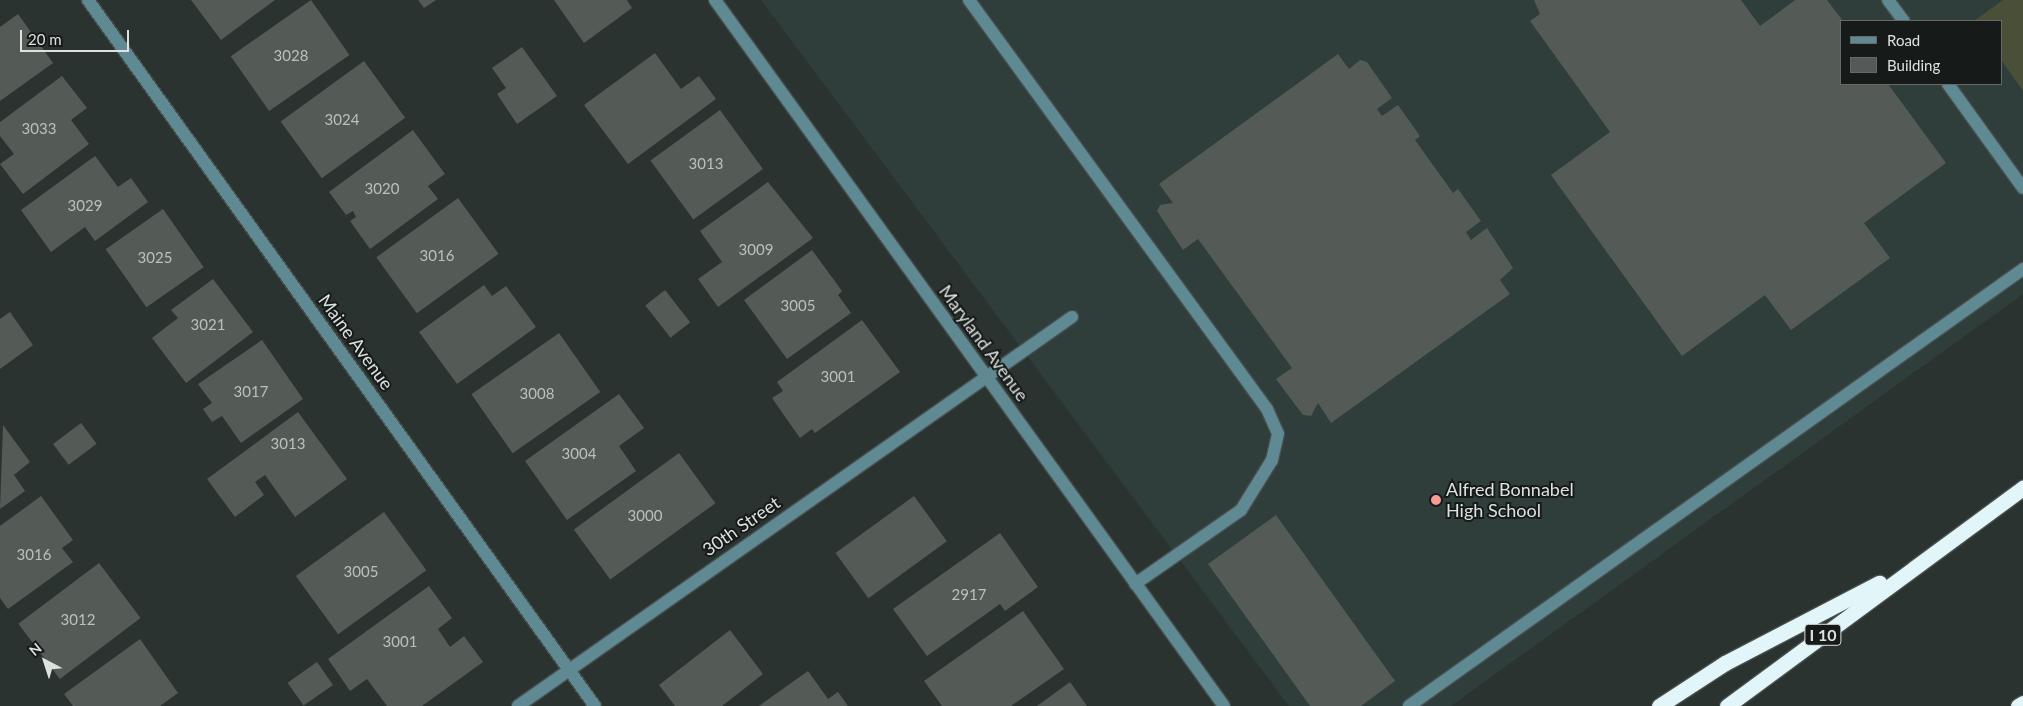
<!DOCTYPE html>
<style>
body{margin:0}
#map{position:relative;width:2023px;height:706px;overflow:hidden;background:#2b3331;font-family:Lato,sans-serif}
div>[style]{position:absolute}
[style*='--x']{left:calc(var(--x)*1px);top:calc(var(--y)*1px);width:calc(var(--w)*1px);rotate:calc(var(--a)*1deg)}
.built>*{inset:0;background:#2f3e3b}
.green>*{inset:0;background:#4a5037}
.building>*{inset:0;background:#545a55;transform-origin:0 0}
.roads{filter:drop-shadow(1px 0 #474f4d) drop-shadow(-1px 0 #474f4d) drop-shadow(0 1px #474f4d) drop-shadow(0 -1px #474f4d)}
.minor>*{height:12px;margin:-6px;padding:0 6px;transform-origin:6px;border-radius:6px;background:#5f8993}
.highway>*{height:15px;margin:-7.5px;padding:0 7.5px;transform-origin:7.5px;border-radius:7.5px;background:#e2f6fa}
.dots>*{width:14px;height:14px;translate:-50% -50%;box-sizing:border-box;border:2px solid #161a19;border-radius:50%}
span{translate:-50% -50%;white-space:nowrap;text-align:center;line-height:1.15;-webkit-text-stroke:4px #161a19;paint-order:stroke}
.number-label{font-size:15px;color:#bac0bd}
.number-label span{-webkit-text-stroke-width:0}
.shield-label span{padding:1px 4px;background:#161a19;border:1px solid;border-radius:4px;-webkit-text-stroke-width:0}
.shield-label{font-size:16px;color:#dce2e0;font-weight:700}
.street-label{font-size:18px;color:#dce2e0}
.poi-label{font-size:18px;color:#dce2e0}
.left{translate:0 -50%;text-align:left}
.legend{position:absolute;left:1840px;top:20px;width:162px;height:65px;box-sizing:border-box;background:#161a19;border:1px solid #656a69;margin:0;padding:6px 9px;list-style:none;font-size:15px;color:#dce2e0}
.legend li{display:flex;align-items:center;gap:10px;height:25px}
.legend b{width:25px;border:1px solid #656a69}
.north{position:absolute;left:20px;top:636px;width:50px;height:50px;-webkit-text-stroke:4px #161a19;paint-order:stroke;rotate:320deg;font-size:14px;font-weight:700;line-height:20px;text-align:center;color:#dce2e0}
.north::after{content:'';display:block;margin:auto;width:18px;height:22px;background:#dce2e0;clip-path:polygon(50% 0,100% 100%,50% 72%,0 100%)}
.scale{position:absolute;left:20px;top:30px;width:109px;height:22px;box-sizing:border-box;border:2px solid #dce2e0;border-top:0;padding-left:6px;font-size:15px;line-height:18px;white-space:nowrap;color:#dce2e0;-webkit-text-stroke:4px #161a19;paint-order:stroke}
</style>
<div id="map">
<div class="built">
<div style="clip-path:polygon(evenodd,761px 0,2023px 0,2023px 294px,1451px 706px,1289px 706px,761px 0,1842px 21px,2002px 21px,2002px 84px,1842px 84px,1842px 21px)"></div>
</div>
<div class="green">
<div style="clip-path:polygon(2003px 0,2023px 0,2023px 91px,2002px 61px,2002px 21px,1974px 21px)"></div>
</div>
<div class="building">
<div style="clip-path:polygon(191px 0,275px 0,221px 40px)"></div>
<div style="left:311px;top:0;width:67px;height:98px;rotate:55deg"></div>
<div style="clip-path:polygon(418px 0,436px 0,424px 8px)"></div>
<div style="clip-path:polygon(554px 0,627px 0,632px 8px,584px 43px)"></div>
<div style="clip-path:polygon(1534px 0,1741px 0,1760px 26px,1795px 0,1827px 0,1843px 21px,1842px 84px,1888px 84px,1946px 163px,1864px 223px,1890px 258px,1791px 330px,1765px 295px,1682px 356px,1551px 175px,1610px 132px,1530px 21px,1540px 14px)"></div>
<div style="clip-path:polygon(18px 14px,53px 63px,0 101px,0 27px)"></div>
<div style="clip-path:polygon(522px 47px,557px 96px,517px 124px,497px 94px,506px 88px,492px 68px)"></div>
<div style="clip-path:polygon(655px 53px,681px 89px,699px 76px,716px 99px,628px 164px,584px 105px)"></div>
<div style="clip-path:polygon(1338px 54px,1349px 69px,1360px 60px,1367px 62px,1392px 98px,1377px 109px,1382px 116px,1398px 105px,1420px 136px,1415px 140px,1453px 193px,1458px 189px,1481px 221px,1466px 232px,1471px 240px,1487px 228px,1513px 268px,1500px 280px,1510px 294px,1331px 423px,1318px 403px,1311px 416px,1303px 415px,1276px 379px,1292px 368px,1198px 239px,1183px 250px,1157px 211px,1160px 205px,1173px 203px,1159px 184px)"></div>
<div style="left:364px;top:61px;width:70px;height:103px;rotate:54deg"></div>
<div style="clip-path:polygon(62px 76px,87px 108px,71px 120px,89px 144px,23px 194px,0 164px,14px 154px,0 136px,0 122px)"></div>
<div style="left:720px;top:110px;width:73px;height:86px;rotate:54deg"></div>
<div style="clip-path:polygon(413px 130px,445px 174px,428px 186px,438px 199px,370px 249px,350px 221px,356px 217px,353px 211px,346px 215px,329px 192px)"></div>
<div style="clip-path:polygon(95px 156px,118px 187px,131px 178px,148px 202px,95px 241px,85px 227px,51px 252px,21px 210px)"></div>
<div style="clip-path:polygon(768px 182px,813px 238px,718px 307px,698px 279px,722px 262px,700px 231px)"></div>
<div style="left:458px;top:198px;width:69px;height:101px;rotate:54deg"></div>
<div style="left:163px;top:209px;width:71px;height:70px;rotate:55deg"></div>
<div style="clip-path:polygon(812px 250px,842px 291px,838px 295px,851px 313px,787px 359px,744px 300px)"></div>
<div style="clip-path:polygon(213px 279px,253px 332px,186px 383px,152px 338px,178px 318px,171px 310px)"></div>
<div style="clip-path:polygon(484px 285px,492px 296px,506px 286px,536px 327px,457px 384px,419px 332px)"></div>
<div style="left:665px;top:290px;width:41px;height:25px;rotate:52deg"></div>
<div style="clip-path:polygon(10px 312px,33px 345px,0 369px,0 319px)"></div>
<div style="clip-path:polygon(862px 320px,900px 372px,815px 433px,812px 429px,800px 438px,772px 398px,783px 391px,777px 382px)"></div>
<div style="left:559px;top:333px;width:72px;height:107px;rotate:55deg"></div>
<div style="clip-path:polygon(262px 340px,303px 399px,241px 443px,222px 416px,212px 422px,203px 409px,212px 403px,198px 384px)"></div>
<div style="clip-path:polygon(619px 394px,644px 428px,619px 446px,636px 471px,567px 520px,525px 461px)"></div>
<div style="clip-path:polygon(298px 412px,347px 479px,295px 517px,265px 475px,255px 482px,264px 495px,235px 517px,207px 479px)"></div>
<div style="left:81px;top:423px;width:26px;height:35px;rotate:53deg"></div>
<div style="clip-path:polygon(3px 425px,30px 462px,14px 475px,25px 491px,0 509px)"></div>
<div style="left:679px;top:453px;width:62px;height:130px;rotate:54deg"></div>
<div style="clip-path:polygon(41px 496px,73px 540px,62px 548px,73px 562px,8px 609px,0 598px,0 526px)"></div>
<div style="left:914px;top:496px;width:56px;height:97px;rotate:54deg"></div>
<div style="left:384px;top:512px;width:72px;height:109px;rotate:54deg"></div>
<div style="clip-path:polygon(1276px 515px,1395px 681px,1361px 706px,1310px 706px,1208px 564px)"></div>
<div style="clip-path:polygon(1000px 533px,1038px 587px,1005px 611px,1000px 604px,927px 656px,893px 609px)"></div>
<div style="left:99px;top:563px;width:69px;height:101px;rotate:53deg"></div>
<div style="clip-path:polygon(429px 586px,452px 618px,438px 629px,450px 647px,464px 636px,483px 662px,422px 706px,387px 706px,367px 679px,350px 691px,328px 659px)"></div>
<div style="clip-path:polygon(1023px 611px,1064px 669px,1011px 706px,942px 706px,924px 681px)"></div>
<div style="clip-path:polygon(730px 630px,763px 674px,722px 706px,675px 706px,659px 685px)"></div>
<div style="clip-path:polygon(140px 639px,178px 693px,160px 706px,73px 706px,64px 694px)"></div>
<div style="left:317px;top:662px;width:28px;height:36px;rotate:55deg"></div>
<div style="clip-path:polygon(808px 671px,828px 699px,838px 692px,848px 706px,759px 706px)"></div>
<div style="clip-path:polygon(1070px 682px,1087px 706px,1037px 706px)"></div>
</div>
<div class="roads">
<div class="minor">
<div style="--x:88;--y:0;--w:869;--a:54.32"></div>
<div style="--x:715;--y:0;--w:870;--a:54.21"></div>
<div style="--x:969;--y:0;--w:506;--a:53.92"></div>
<div style="--x:1267;--y:409;--w:27;--a:66"></div>
<div style="--x:1278;--y:434;--w:27;--a:103"></div>
<div style="--x:1272;--y:460;--w:59;--a:121.8"></div>
<div style="--x:1241;--y:510;--w:129;--a:145.1"></div>
<div style="--x:1888;--y:0;--w:26;--a:53"></div>
<div style="--x:1948;--y:84;--w:128;--a:54.2"></div>
<div style="--x:518;--y:706;--w:677;--a:-35.08"></div>
<div style="--x:1409;--y:706;--w:754;--a:-35.44"></div>
</div>
<div class="highway">
<div style="--x:1659;--y:706;--w:79;--a:-33.1"></div>
<div style="--x:1725;--y:663;--w:174;--a:-27.5"></div>
<div style="--x:1727;--y:706;--w:368;--a:-36.4"></div>
<div style="--x:2018;--y:706;--w:6;--a:-31"></div>
</div>
</div>
<div class="dots">
<div style="left:1436px;top:500px;background:#f59c94"></div>
</div>
<div class="number-label">
<span style="left:291px;top:56px">3028</span>
<span style="left:342px;top:120px">3024</span>
<span style="left:39px;top:129px">3033</span>
<span style="left:706px;top:164px">3013</span>
<span style="left:382px;top:189px">3020</span>
<span style="left:85px;top:206px">3029</span>
<span style="left:756px;top:250px">3009</span>
<span style="left:437px;top:256px">3016</span>
<span style="left:155px;top:258px">3025</span>
<span style="left:798px;top:306px">3005</span>
<span style="left:208px;top:325px">3021</span>
<span style="left:838px;top:377px">3001</span>
<span style="left:251px;top:392px">3017</span>
<span style="left:537px;top:394px">3008</span>
<span style="left:288px;top:444px">3013</span>
<span style="left:579px;top:454px">3004</span>
<span style="left:645px;top:516px">3000</span>
<span style="left:34px;top:555px">3016</span>
<span style="left:361px;top:572px">3005</span>
<span style="left:969px;top:595px">2917</span>
<span style="left:78px;top:620px">3012</span>
<span style="left:400px;top:642px">3001</span>
</div>
<div class="shield-label">
<span style="left:1823px;top:635px">I 10</span>
</div>
<div class="street-label">
<span style="left:356px;top:342px;rotate:54deg">Maine Avenue</span>
<span style="left:984px;top:343px;rotate:54deg">Maryland Avenue</span>
<span style="left:741px;top:526px;rotate:-35deg">30th Street</span>
</div>
<div class="poi-label">
<span class="left" style="left:1446px;top:500px">Alfred Bonnabel<br>High School</span>
</div>
<ul class="legend">
<li><b style="height:6px;background:#5f8993"></b>Road</li>
<li><b style="height:14px;background:#545a55"></b>Building</li>
</ul>
<div class="north">N</div>
<div class="scale">20 m</div>
</div>
